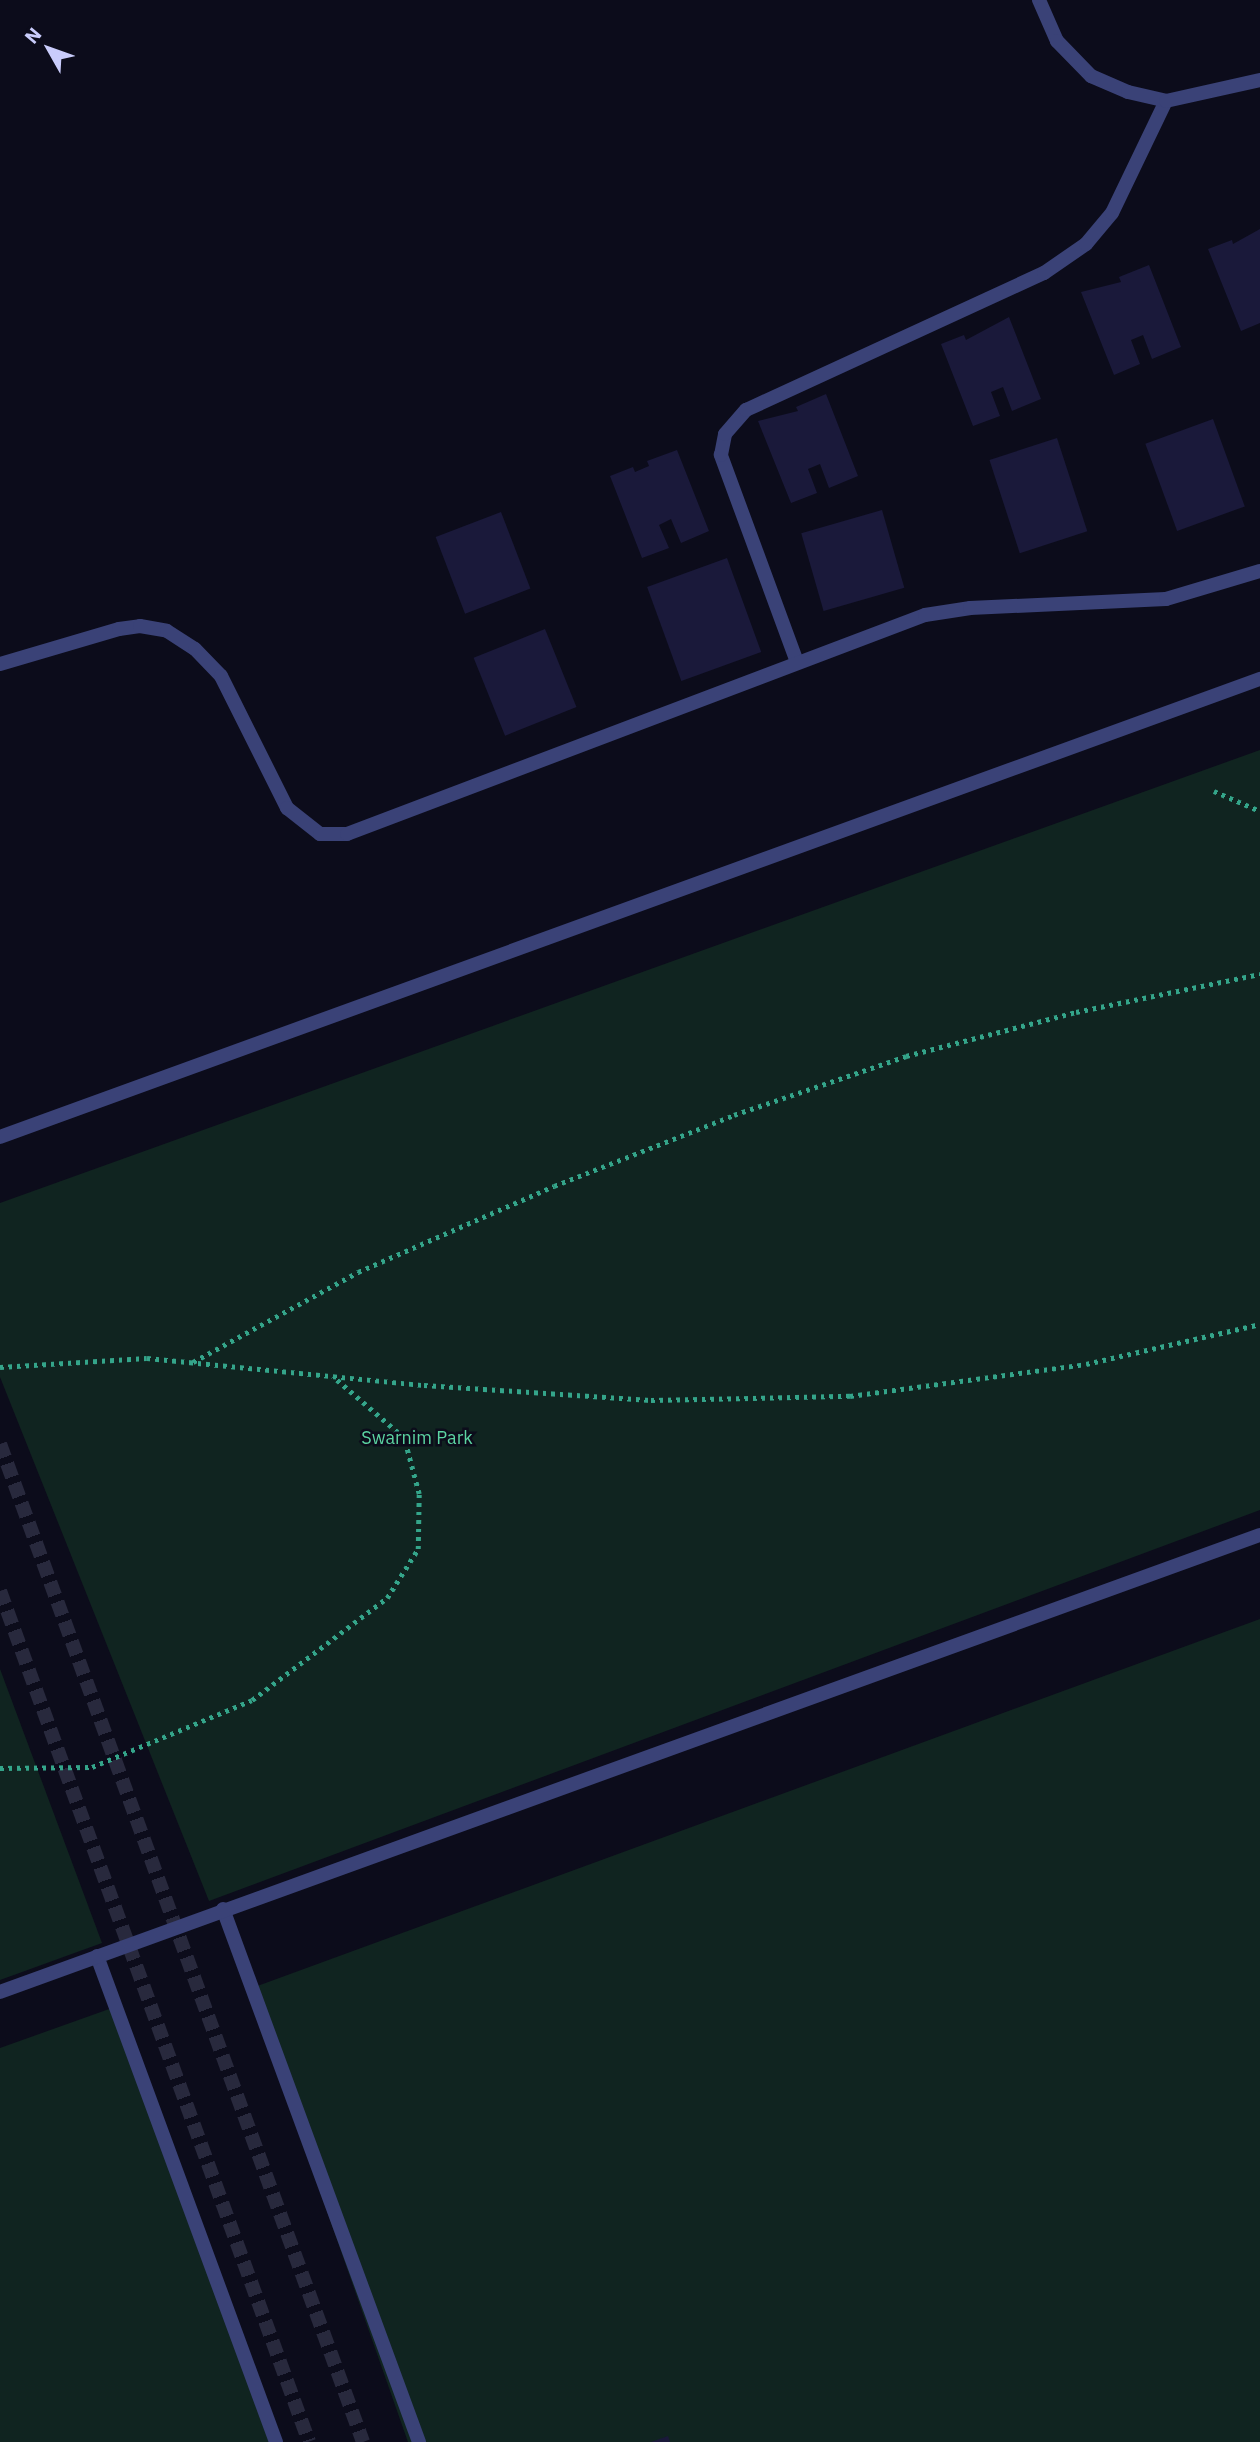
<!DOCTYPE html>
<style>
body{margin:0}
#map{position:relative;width:1260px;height:2442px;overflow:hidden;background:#0c0c1b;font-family:"IBM Plex Sans",sans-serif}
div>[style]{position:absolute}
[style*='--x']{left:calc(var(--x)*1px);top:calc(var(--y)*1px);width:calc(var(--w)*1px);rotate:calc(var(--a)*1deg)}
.green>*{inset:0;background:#102420}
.building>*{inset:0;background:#1a193a;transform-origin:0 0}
.tertiary-tunnel>*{height:14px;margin-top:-7px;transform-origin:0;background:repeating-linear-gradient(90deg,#28293d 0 14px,transparent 0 21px)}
.path>*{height:4.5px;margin-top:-2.25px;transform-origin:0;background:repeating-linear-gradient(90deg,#34a58a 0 3.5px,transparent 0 8.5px)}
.minor>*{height:14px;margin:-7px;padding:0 7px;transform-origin:7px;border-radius:7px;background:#3a4277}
.tertiary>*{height:14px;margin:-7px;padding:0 7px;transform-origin:7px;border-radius:7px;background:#3a4277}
span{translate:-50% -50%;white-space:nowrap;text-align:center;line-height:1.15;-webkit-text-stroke:5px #0c0c1b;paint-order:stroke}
.park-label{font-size:18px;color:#5cd5a2}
.north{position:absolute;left:14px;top:14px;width:70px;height:70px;-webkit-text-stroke:5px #0c0c1b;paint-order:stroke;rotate:310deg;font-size:19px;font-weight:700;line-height:28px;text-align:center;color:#c9ccfb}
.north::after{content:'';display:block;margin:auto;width:24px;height:32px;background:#c9ccfb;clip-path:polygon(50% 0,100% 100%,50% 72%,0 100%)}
</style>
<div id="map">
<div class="green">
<div style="clip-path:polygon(1260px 750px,1260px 1510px,209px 1901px,0 1377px,0 1203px)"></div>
<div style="clip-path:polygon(1260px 1619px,1260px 2442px,408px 2442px,249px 1989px)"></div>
<div style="clip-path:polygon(0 1669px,102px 1943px,0 1980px)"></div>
<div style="clip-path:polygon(112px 2008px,278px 2442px,0 2442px,0 2048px)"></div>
</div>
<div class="building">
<div style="clip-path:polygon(1260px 229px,1260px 323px,1241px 331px,1208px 249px,1232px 240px,1233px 244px)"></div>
<div style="clip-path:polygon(1149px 265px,1181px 347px,1152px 359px,1143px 335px,1131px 340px,1140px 364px,1114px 375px,1081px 292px,1121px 282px,1119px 277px)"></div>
<div style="clip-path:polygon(1009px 317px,1041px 399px,1012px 411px,1003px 387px,991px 392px,1000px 416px,973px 426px,941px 344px,964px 335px,966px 340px)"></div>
<div style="clip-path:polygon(826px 394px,858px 476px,829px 488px,820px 464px,808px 469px,817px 493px,791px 503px,758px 421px,798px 411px,796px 407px)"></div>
<div style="left:1213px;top:419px;width:93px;height:72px;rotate:70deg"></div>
<div style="left:1057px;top:438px;width:98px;height:71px;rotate:72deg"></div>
<div style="clip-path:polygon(677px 450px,709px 531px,681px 543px,671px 519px,659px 525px,669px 548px,642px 558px,610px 476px,633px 467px,635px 472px,649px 466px,647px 461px)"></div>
<div style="left:882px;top:510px;width:81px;height:84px;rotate:74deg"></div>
<div style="left:501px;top:512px;width:82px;height:70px;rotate:69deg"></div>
<div style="left:727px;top:558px;width:100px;height:85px;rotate:70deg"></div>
<div style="left:545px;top:629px;width:84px;height:77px;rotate:68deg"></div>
<div style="clip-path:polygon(668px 2436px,670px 2442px,651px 2442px)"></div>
</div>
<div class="tertiary-tunnel">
<div style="--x:0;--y:1444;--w:1062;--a:70.01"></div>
<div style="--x:0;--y:1591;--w:905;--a:70.04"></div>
</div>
<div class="path">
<div style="--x:1214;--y:791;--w:50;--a:23.5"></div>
<div style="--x:193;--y:1362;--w:188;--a:-28.6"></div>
<div style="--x:358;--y:1272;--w:214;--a:-23.7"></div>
<div style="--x:554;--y:1186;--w:193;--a:-21.5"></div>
<div style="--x:734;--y:1115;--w:182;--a:-18.9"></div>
<div style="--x:906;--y:1056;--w:176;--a:-14.5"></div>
<div style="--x:1076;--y:1012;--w:188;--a:-11.7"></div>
<div style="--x:0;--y:1367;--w:147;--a:-3.5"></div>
<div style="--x:147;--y:1358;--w:278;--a:5.6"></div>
<div style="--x:424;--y:1385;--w:227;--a:3.8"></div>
<div style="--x:651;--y:1400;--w:199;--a:-1.2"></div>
<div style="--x:850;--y:1396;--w:238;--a:-7.7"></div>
<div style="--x:1086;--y:1364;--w:179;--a:-12.9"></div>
<div style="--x:0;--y:1768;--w:92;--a:-0.6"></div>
<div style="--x:92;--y:1767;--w:173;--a:-22.7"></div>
<div style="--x:252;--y:1700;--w:169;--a:-37.1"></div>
<div style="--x:387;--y:1598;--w:58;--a:-57.7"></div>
<div style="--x:418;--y:1549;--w:55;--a:-89"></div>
<div style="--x:419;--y:1494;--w:58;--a:-105"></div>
<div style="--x:404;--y:1438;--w:94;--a:-139.3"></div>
</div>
<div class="minor">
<div style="--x:797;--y:662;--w:221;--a:-110.2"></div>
<div style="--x:721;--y:455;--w:21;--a:-79"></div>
<div style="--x:725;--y:434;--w:32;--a:-49"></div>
<div style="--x:746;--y:410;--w:328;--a:-24.7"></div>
<div style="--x:1044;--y:273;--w:51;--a:-34.6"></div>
<div style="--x:1086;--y:244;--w:40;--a:-50"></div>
<div style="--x:1112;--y:213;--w:124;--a:-64.3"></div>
<div style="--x:0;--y:664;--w:124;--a:-16.4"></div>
<div style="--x:119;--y:629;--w:21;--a:-8"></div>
<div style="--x:140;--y:626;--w:27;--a:10"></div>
<div style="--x:167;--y:631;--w:33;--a:33"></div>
<div style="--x:195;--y:649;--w:37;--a:46"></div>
<div style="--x:221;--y:676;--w:148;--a:63.4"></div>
<div style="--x:287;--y:808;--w:42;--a:38.2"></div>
<div style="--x:320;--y:834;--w:27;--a:0"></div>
<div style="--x:347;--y:834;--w:618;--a:-20.75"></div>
<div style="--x:925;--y:615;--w:46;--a:-8.8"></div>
<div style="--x:970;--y:608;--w:196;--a:-2.6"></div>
<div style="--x:1166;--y:599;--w:98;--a:-16.6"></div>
</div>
<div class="tertiary">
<div style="--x:1039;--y:0;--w:45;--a:66.3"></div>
<div style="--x:1057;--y:41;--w:49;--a:45.8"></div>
<div style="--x:1091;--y:76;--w:40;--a:23.4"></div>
<div style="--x:1128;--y:92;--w:39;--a:13"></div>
<div style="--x:1166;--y:101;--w:96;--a:-12.6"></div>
<div style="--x:0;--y:1137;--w:1341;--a:-19.98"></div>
<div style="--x:223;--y:1909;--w:568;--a:69.81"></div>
<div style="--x:97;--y:1956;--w:518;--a:69.78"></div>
<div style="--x:0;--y:1992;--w:1340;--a:-19.94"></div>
</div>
<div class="park-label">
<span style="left:417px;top:1438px">Swarnim Park</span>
</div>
<div class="north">N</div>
</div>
